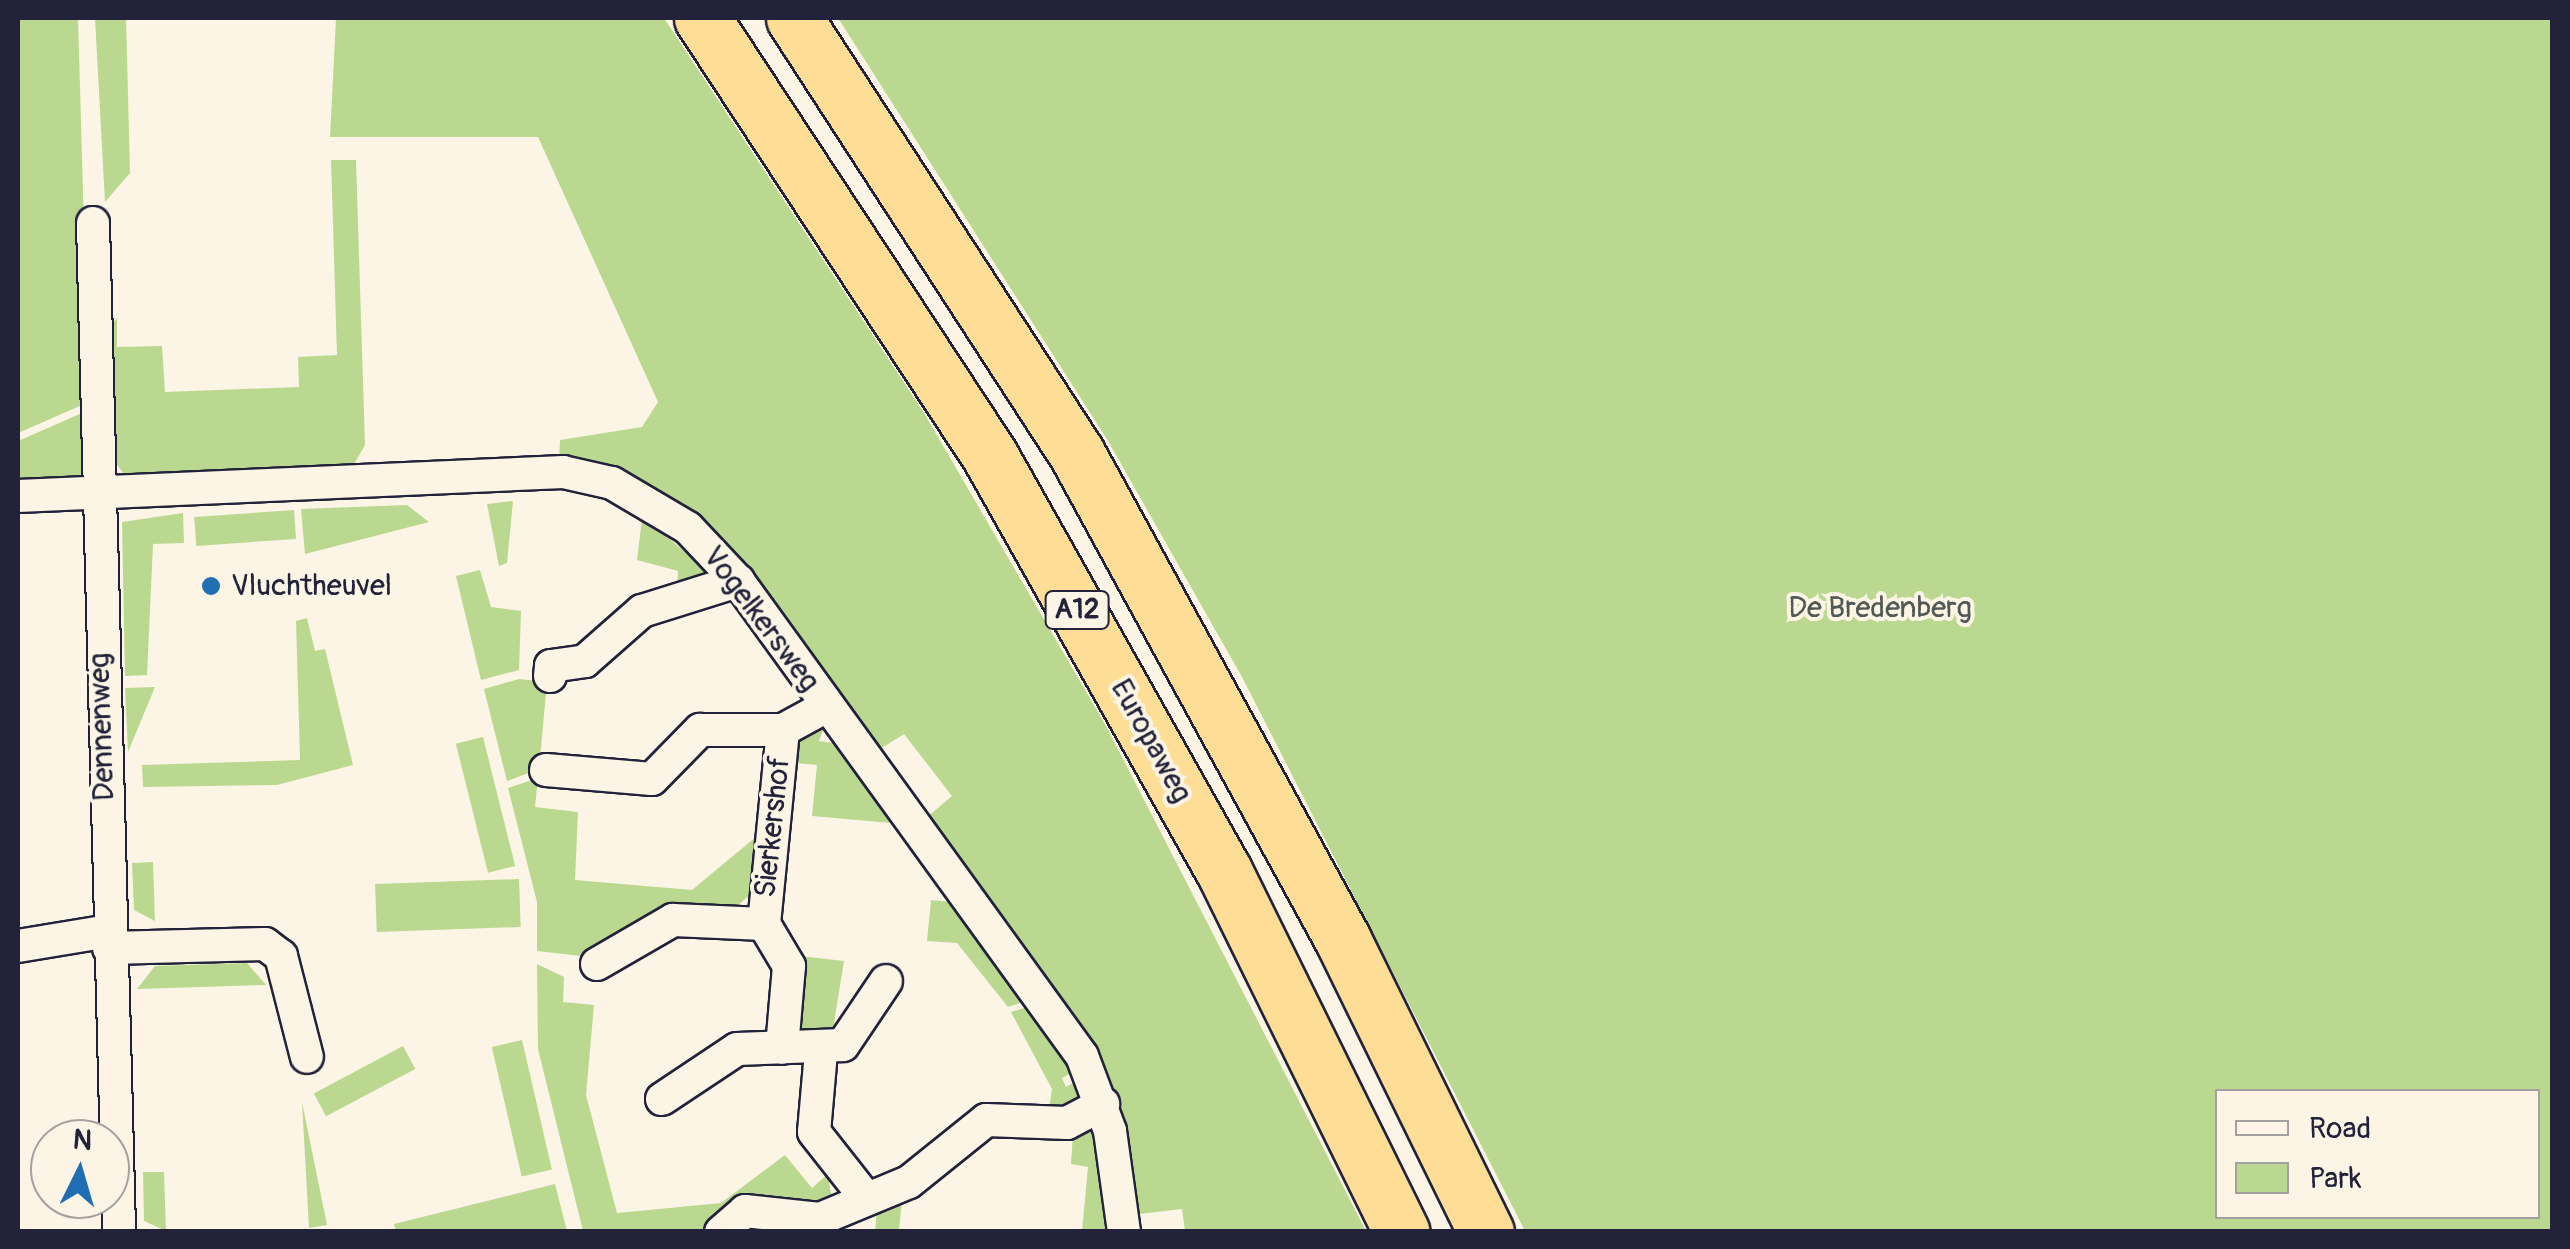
<!DOCTYPE html>
<style>
body{margin:0}
#map{position:relative;width:2570px;height:1249px;overflow:hidden;background:#fcf5e5;font-family:Pangolin,sans-serif}
div>[style]{position:absolute}
[style*='--x']{left:calc(var(--x)*1px);top:calc(var(--y)*1px);width:calc(var(--w)*1px);rotate:calc(var(--a)*1deg)}
.green>*{inset:0;background:#bad890;transform-origin:0 0}
.roads{filter:drop-shadow(2px 0 #22223b) drop-shadow(-2px 0 #22223b) drop-shadow(0 2px #22223b) drop-shadow(0 -2px #22223b)}
.street>*{height:32px;margin:-16px;padding:0 16px;transform-origin:16px;border-radius:16px;background:#fcf5e5}
.highway>*{height:55px;margin:-27.5px;padding:0 27.5px;transform-origin:27.5px;border-radius:27.5px;background:#fedd96}
.dots>*{width:28px;height:28px;translate:-50% -50%;box-sizing:border-box;border:5px solid #fcf5e5;border-radius:50%}
span{translate:-50% -50%;white-space:nowrap;text-align:center;line-height:1.15;-webkit-text-stroke:8px #fcf5e5;paint-order:stroke}
.shield-label span{padding:2px 8px;background:#fcf5e5;border:2px solid;border-radius:8px;-webkit-text-stroke-width:0}
.shield-label{font-size:28px;color:#22223b;font-weight:700}
.poi-label{font-size:30px;color:#22223b}
.left{translate:0 -50%;text-align:left}
.park-label{font-size:30px;color:#505954}
.street-label{font-size:30px;color:#22223b}
.frame{position:absolute;inset:0;border:20px solid #22223b;pointer-events:none}
.legend{position:absolute;left:2215px;top:1089px;width:325px;height:130px;box-sizing:border-box;background:#fcf5e5;border:2px solid #a5a1a1;margin:0;padding:12px 18px;list-style:none;font-size:30px;color:#22223b}
.legend li{display:flex;align-items:center;gap:20px;height:50px}
.legend b{width:50px;border:2px solid #a5a1a1}
.north{position:absolute;left:30px;top:1119px;width:100px;height:100px;box-sizing:border-box;background:#fcf5e5;border:2px solid #a5a1a1;border-radius:50%;rotate:5deg;font-size:28px;font-weight:700;line-height:40px;text-align:center;color:#22223b}
.north::after{content:'';display:block;margin:auto;width:35px;height:45px;background:#1f6fb2;clip-path:polygon(50% 0,100% 100%,50% 72%,0 100%)}
</style>
<div id="map">
<div class="green">
<div style="clip-path:polygon(18px 18px,78px 18px,89px 402px,18px 433px)"></div>
<div style="clip-path:polygon(95px 18px,126px 18px,130px 173px,105px 202px)"></div>
<div style="clip-path:polygon(336px 18px,664px 18px,924px 413px,1106px 726px,1366px 1231px,1185px 1231px,1182px 1209px,1131px 1215px,1120px 1130px,926px 818px,952px 796px,904px 734px,877px 751px,720px 542px,559px 461px,560px 440px,642px 427px,658px 402px,538px 137px,330px 137px)"></div>
<div style="clip-path:polygon(evenodd,838px 18px,2552px 18px,2552px 1231px,1525px 1231px,1242px 677px,1108px 441px,838px 18px,2218px 1092px,2538px 1092px,2538px 1216px,2218px 1216px,2218px 1092px)"></div>
<div style="clip-path:polygon(331px 160px,356px 160px,365px 445px,353px 466px,125px 475px,107px 452px,104px 334px,117px 318px,117px 347px,162px 346px,165px 392px,299px 387px,298px 357px,337px 355px)"></div>
<div style="clip-path:polygon(89px 410px,82px 477px,18px 483px,18px 441px)"></div>
<div style="clip-path:polygon(513px 501px,507px 563px,499px 566px,487px 504px)"></div>
<div style="clip-path:polygon(407px 505px,429px 522px,305px 554px,301px 509px)"></div>
<div style="left:294px;top:510px;width:29px;height:100px;rotate:86deg"></div>
<div style="clip-path:polygon(183px 513px,184px 543px,153px 544px,147px 675px,125px 676px,122px 522px)"></div>
<div style="clip-path:polygon(642px 519px,670px 539px,708px 573px,677px 590px,678px 571px,637px 560px)"></div>
<div style="clip-path:polygon(480px 570px,491px 607px,521px 611px,519px 670px,481px 680px,456px 576px)"></div>
<div style="clip-path:polygon(307px 618px,315px 651px,325px 649px,353px 765px,277px 785px,143px 787px,142px 765px,300px 760px,296px 621px)"></div>
<div style="clip-path:polygon(519px 679px,547px 682px,539px 769px,507px 781px,484px 689px)"></div>
<div style="clip-path:polygon(155px 687px,128px 752px,125px 688px)"></div>
<div style="clip-path:polygon(814px 729px,823px 730px,819px 741px,833px 743px,891px 823px,812px 816px,817px 765px,795px 763px,797px 739px)"></div>
<div style="left:483px;top:737px;width:133px;height:28px;rotate:76deg"></div>
<div style="clip-path:polygon(538px 778px,535px 807px,578px 812px,575px 880px,692px 890px,763px 831px,754px 891px,735px 908px,590px 957px,537px 951px,537px 902px,508px 788px)"></div>
<div style="clip-path:polygon(153px 862px,155px 921px,134px 910px,132px 863px)"></div>
<div style="left:519px;top:879px;width:48px;height:144px;rotate:88deg"></div>
<div style="clip-path:polygon(931px 900px,951px 902px,1023px 1002px,1008px 1007px,957px 943px,927px 941px)"></div>
<div style="clip-path:polygon(800px 956px,844px 961px,833px 1029px,803px 1038px,793px 1025px)"></div>
<div style="clip-path:polygon(247px 963px,266px 985px,137px 989px,155px 966px)"></div>
<div style="clip-path:polygon(537px 964px,564px 977px,563px 1002px,594px 1005px,586px 1095px,617px 1213px,721px 1203px,785px 1155px,812px 1188px,828px 1174px,832px 1201px,736px 1199px,703px 1231px,583px 1231px,538px 1049px)"></div>
<div style="clip-path:polygon(1027px 1007px,1073px 1072px,1062px 1078px,1066px 1087px,1077px 1081px,1082px 1091px,1064px 1110px,1049px 1109px,1052px 1089px,1011px 1012px)"></div>
<div style="left:522px;top:1040px;width:133px;height:31px;rotate:77deg"></div>
<div style="left:403px;top:1046px;width:26px;height:101px;rotate:62deg"></div>
<div style="clip-path:polygon(302px 1102px,327px 1225px,309px 1228px)"></div>
<div style="clip-path:polygon(1091px 1124px,1106px 1231px,1082px 1231px,1088px 1167px,1071px 1164px,1073px 1133px)"></div>
<div style="clip-path:polygon(143px 1172px,164px 1172px,166px 1231px,144px 1221px)"></div>
<div style="clip-path:polygon(555px 1184px,567px 1231px,396px 1231px,394px 1224px)"></div>
<div style="clip-path:polygon(902px 1199px,899px 1231px,875px 1232px,877px 1210px)"></div>
</div>
<div class="roads">
<div class="street">
<div style="--x:93;--y:223;--w:1009;--a:88.52"></div>
<div style="--x:18;--y:496;--w:546;--a:-2.52"></div>
<div style="--x:563;--y:472;--w:50;--a:12.7"></div>
<div style="--x:612;--y:483;--w:88;--a:30.6"></div>
<div style="--x:688;--y:528;--w:73;--a:46.7"></div>
<div style="--x:738;--y:581;--w:586;--a:54.09"></div>
<div style="--x:1082;--y:1056;--w:80;--a:69.5"></div>
<div style="--x:1110;--y:1131;--w:102;--a:82.1"></div>
<div style="--x:550;--y:676;--w:10;--a:-84"></div>
<div style="--x:551;--y:666;--w:34;--a:-8"></div>
<div style="--x:585;--y:661;--w:76;--a:-41.3"></div>
<div style="--x:642;--y:611;--w:101;--a:-17.4"></div>
<div style="--x:546;--y:770;--w:106;--a:4.9"></div>
<div style="--x:652;--y:779;--w:69;--a:-45.6"></div>
<div style="--x:700;--y:730;--w:83;--a:0"></div>
<div style="--x:783;--y:730;--w:50;--a:-28.6"></div>
<div style="--x:764;--y:924;--w:49;--a:59.2"></div>
<div style="--x:789;--y:966;--w:82;--a:94.9"></div>
<div style="--x:18;--y:946;--w:92;--a:-9.4"></div>
<div style="--x:109;--y:948;--w:156;--a:-1.5"></div>
<div style="--x:265;--y:944;--w:20;--a:37"></div>
<div style="--x:281;--y:956;--w:104;--a:75.6"></div>
<div style="--x:597;--y:964;--w:88;--a:-30.1"></div>
<div style="--x:673;--y:920;--w:91;--a:2.5"></div>
<div style="--x:764;--y:924;--w:195;--a:-84.4"></div>
<div style="--x:821;--y:1052;--w:80;--a:95"></div>
<div style="--x:814;--y:1132;--w:84;--a:51.8"></div>
<div style="--x:662;--y:1099;--w:90;--a:-33.7"></div>
<div style="--x:737;--y:1049;--w:106;--a:-2.2"></div>
<div style="--x:843;--y:1045;--w:77;--a:-56.1"></div>
<div style="--x:721;--y:1232;--w:32;--a:-41"></div>
<div style="--x:745;--y:1211;--w:75;--a:6.1"></div>
<div style="--x:820;--y:1219;--w:96;--a:-22.6"></div>
<div style="--x:909;--y:1182;--w:99;--a:-38.8"></div>
<div style="--x:986;--y:1120;--w:81;--a:2.1"></div>
<div style="--x:1067;--y:1123;--w:41;--a:-27.8"></div>
</div>
<div class="highway">
<div style="--x:702;--y:18;--w:524;--a:56.67"></div>
<div style="--x:990;--y:456;--w:476;--a:60.6"></div>
<div style="--x:1224;--y:871;--w:402;--a:63.8"></div>
<div style="--x:794;--y:18;--w:520;--a:57.01"></div>
<div style="--x:1077;--y:454;--w:554;--a:61.31"></div>
<div style="--x:1343;--y:940;--w:325;--a:63.9"></div>
</div>
</div>
<div class="dots">
<div style="left:211px;top:586px;background:#1f6fb2"></div>
</div>
<div class="shield-label">
<span style="left:1077px;top:610px">A12</span>
</div>
<div class="poi-label">
<span class="left" style="left:231px;top:586px">Vluchtheuvel</span>
</div>
<div class="park-label">
<span style="left:1880px;top:608px">De Bredenberg</span>
</div>
<div class="street-label">
<span style="left:761px;top:619px;rotate:53deg">Vogelkersweg</span>
<span style="left:102px;top:727px;rotate:-92deg">Dennenweg</span>
<span style="left:1151px;top:741px;rotate:61deg">Europaweg</span>
<span style="left:773px;top:827px;rotate:-84deg">Sierkershof</span>
</div>
<div class="frame"></div>
<ul class="legend">
<li><b style="height:12px;background:#fcf5e5"></b>Road</li>
<li><b style="height:28px;background:#bad890"></b>Park</li>
</ul>
<div class="north">N</div>
</div>
